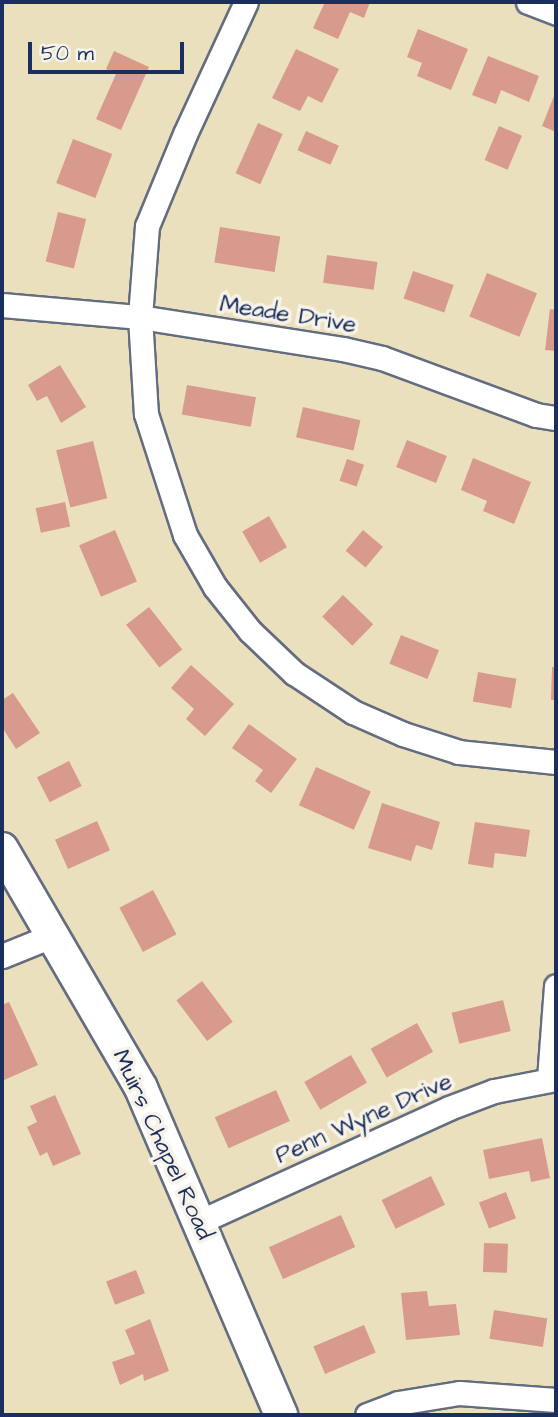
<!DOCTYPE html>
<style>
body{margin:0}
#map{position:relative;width:558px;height:1417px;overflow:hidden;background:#ebe0be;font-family:"Architects Daughter",sans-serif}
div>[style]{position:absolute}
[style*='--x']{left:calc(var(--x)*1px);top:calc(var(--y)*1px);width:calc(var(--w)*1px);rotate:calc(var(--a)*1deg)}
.building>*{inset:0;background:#d79a8c;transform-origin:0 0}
.roads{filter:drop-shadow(2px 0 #646d80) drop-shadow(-2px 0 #646d80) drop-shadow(0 2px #646d80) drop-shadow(0 -2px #646d80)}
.minor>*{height:23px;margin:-11.5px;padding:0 11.5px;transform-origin:11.5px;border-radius:11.5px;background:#fff}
.secondary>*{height:32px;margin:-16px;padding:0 16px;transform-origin:16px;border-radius:16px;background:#fff}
span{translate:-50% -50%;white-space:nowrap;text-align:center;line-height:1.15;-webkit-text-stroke:7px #f7f3e8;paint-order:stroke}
.street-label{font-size:24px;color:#1b2f5e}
.frame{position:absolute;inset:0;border:4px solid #1b2f5e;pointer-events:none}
.scale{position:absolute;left:28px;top:42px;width:156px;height:32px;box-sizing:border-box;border:4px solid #1b2f5e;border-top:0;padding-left:9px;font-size:21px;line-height:24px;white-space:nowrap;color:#1b2f5e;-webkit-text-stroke:5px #f7f3e8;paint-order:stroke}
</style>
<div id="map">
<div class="building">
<div style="clip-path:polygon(325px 2px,370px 2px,364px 18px,350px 12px,338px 39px,313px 28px)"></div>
<div style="clip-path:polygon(418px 29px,468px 49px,451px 90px,417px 76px,422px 63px,407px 57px)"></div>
<div style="clip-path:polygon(296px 49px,339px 69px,322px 103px,308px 96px,300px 111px,272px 98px)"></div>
<div style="clip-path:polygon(114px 51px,149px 67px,121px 130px,96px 119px,116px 74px,106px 69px)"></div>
<div style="clip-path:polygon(488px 56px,539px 76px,529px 102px,501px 90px,496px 104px,472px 95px)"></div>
<div style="clip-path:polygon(556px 91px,556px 132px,542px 126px)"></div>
<div style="left:258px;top:123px;width:27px;height:55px;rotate:24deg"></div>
<div style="left:499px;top:126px;width:25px;height:37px;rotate:23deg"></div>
<div style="left:306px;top:131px;width:36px;height:21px;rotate:24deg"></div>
<div style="left:73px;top:139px;width:42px;height:47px;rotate:21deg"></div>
<div style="left:58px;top:212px;width:29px;height:51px;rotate:14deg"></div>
<div style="left:220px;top:227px;width:61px;height:36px;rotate:9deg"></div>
<div style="left:327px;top:255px;width:51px;height:28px;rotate:8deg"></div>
<div style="left:413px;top:271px;width:43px;height:29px;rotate:19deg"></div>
<div style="left:487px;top:273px;width:54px;height:47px;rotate:22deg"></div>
<div style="clip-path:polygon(550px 309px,556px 310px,556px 351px,545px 350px)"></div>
<div style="clip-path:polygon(60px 365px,86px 407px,61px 423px,47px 396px,37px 401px,28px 385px)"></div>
<div style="left:187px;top:385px;width:70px;height:30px;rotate:10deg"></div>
<div style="left:303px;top:407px;width:59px;height:31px;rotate:13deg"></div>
<div style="left:407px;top:440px;width:43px;height:29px;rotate:22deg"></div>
<div style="left:93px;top:441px;width:59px;height:38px;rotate:76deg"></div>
<div style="clip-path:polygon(473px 458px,531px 482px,514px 524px,483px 511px,487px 501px,461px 490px)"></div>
<div style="left:347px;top:459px;width:18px;height:23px;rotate:19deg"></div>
<div style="left:65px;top:502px;width:25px;height:30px;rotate:78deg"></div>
<div style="left:269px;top:516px;width:36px;height:31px;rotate:60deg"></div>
<div style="left:115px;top:530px;width:56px;height:39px;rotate:67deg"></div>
<div style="left:363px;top:530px;width:26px;height:27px;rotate:40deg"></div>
<div style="left:343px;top:595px;width:42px;height:30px;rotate:44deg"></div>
<div style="left:149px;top:607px;width:54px;height:29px;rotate:52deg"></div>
<div style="left:401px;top:635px;width:41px;height:31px;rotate:22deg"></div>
<div style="clip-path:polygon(191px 665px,234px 704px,205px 736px,186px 719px,194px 709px,171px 688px)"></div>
<div style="clip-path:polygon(552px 667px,556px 667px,556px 700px,551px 700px)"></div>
<div style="left:478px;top:672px;width:39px;height:30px;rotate:10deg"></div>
<div style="clip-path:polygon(13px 693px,40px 733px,16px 749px,2px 727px,2px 700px)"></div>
<div style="clip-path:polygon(249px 724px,297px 759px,271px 793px,255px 781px,263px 770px,232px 748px)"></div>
<div style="left:69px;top:761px;width:28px;height:36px;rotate:63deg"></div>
<div style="left:316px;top:767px;width:60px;height:42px;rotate:24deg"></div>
<div style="clip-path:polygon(382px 803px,440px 822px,432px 850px,416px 845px,411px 861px,368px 848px)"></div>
<div style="left:97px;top:821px;width:32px;height:46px;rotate:66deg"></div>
<div style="clip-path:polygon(475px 822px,530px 830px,526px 857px,495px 853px,493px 868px,468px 864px)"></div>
<div style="left:153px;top:890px;width:50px;height:38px;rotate:62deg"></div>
<div style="left:202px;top:981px;width:51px;height:32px;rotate:53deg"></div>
<div style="left:503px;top:1000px;width:32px;height:53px;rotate:76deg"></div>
<div style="clip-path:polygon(9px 1002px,38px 1065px,2px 1081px,2px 1005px)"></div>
<div style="left:417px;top:1023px;width:33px;height:53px;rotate:61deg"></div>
<div style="left:351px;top:1055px;width:32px;height:54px;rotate:60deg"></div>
<div style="left:276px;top:1090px;width:34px;height:67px;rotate:66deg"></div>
<div style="clip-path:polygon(55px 1095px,81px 1154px,53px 1166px,47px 1152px,40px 1156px,27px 1127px,37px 1122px,30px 1106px)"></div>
<div style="clip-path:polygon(542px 1138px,550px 1178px,531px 1182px,529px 1171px,489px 1179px,483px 1150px)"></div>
<div style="left:431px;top:1176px;width:32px;height:55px;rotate:64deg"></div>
<div style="left:506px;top:1192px;width:28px;height:29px;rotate:69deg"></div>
<div style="left:341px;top:1215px;width:35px;height:79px;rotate:66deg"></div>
<div style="left:484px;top:1243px;width:24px;height:29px;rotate:2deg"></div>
<div style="left:136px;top:1270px;width:25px;height:32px;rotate:69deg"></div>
<div style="clip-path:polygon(427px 1291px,429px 1306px,456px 1304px,460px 1335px,406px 1340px,401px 1293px)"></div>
<div style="left:494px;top:1310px;width:54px;height:29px;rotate:9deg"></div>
<div style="clip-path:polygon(150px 1319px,169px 1371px,144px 1381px,143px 1374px,120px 1385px,112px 1362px,135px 1354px,125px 1330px)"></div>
<div style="left:364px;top:1325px;width:30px;height:55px;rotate:67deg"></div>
</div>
<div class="roads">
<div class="minor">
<div style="--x:246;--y:2;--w:145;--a:114.8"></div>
<div style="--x:185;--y:134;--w:100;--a:112.4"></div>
<div style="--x:147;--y:226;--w:91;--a:94.4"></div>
<div style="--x:140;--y:317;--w:97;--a:86.5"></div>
<div style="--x:146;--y:414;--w:127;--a:72.1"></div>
<div style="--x:185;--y:535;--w:60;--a:60"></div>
<div style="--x:215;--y:587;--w:56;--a:51.5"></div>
<div style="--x:250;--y:631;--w:61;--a:43.7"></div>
<div style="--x:294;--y:673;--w:71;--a:33.5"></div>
<div style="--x:353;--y:712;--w:55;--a:23.7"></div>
<div style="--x:403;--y:734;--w:59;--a:17.8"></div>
<div style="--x:459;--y:752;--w:98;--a:5.9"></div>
<div style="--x:528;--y:2;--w:30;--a:21"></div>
<div style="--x:2;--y:305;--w:139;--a:5"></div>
<div style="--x:140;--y:317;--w:206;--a:9"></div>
<div style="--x:343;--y:349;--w:40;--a:13"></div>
<div style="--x:382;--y:358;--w:164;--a:20.3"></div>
<div style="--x:536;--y:415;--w:20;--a:9"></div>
<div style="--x:2;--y:956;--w:56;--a:-22"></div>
<div style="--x:549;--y:1079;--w:93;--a:-85.7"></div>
<div style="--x:199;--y:1222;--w:275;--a:-24.5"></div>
<div style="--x:449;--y:1108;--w:48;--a:-20.7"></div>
<div style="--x:494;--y:1091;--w:63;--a:-11"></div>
<div style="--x:367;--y:1415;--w:33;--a:-21"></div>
<div style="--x:398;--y:1403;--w:62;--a:-9.3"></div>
<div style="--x:459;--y:1393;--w:97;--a:4.1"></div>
</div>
<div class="secondary">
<div style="--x:2;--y:849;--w:276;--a:59.8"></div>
<div style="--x:141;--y:1088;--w:356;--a:66.8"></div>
</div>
</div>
<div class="street-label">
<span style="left:288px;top:315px;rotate:9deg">Meade Drive</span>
<span style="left:364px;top:1119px;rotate:-24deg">Penn Wyne Drive</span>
<span style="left:162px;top:1145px;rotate:65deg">Muirs Chapel Road</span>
</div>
<div class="frame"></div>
<div class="scale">50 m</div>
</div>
